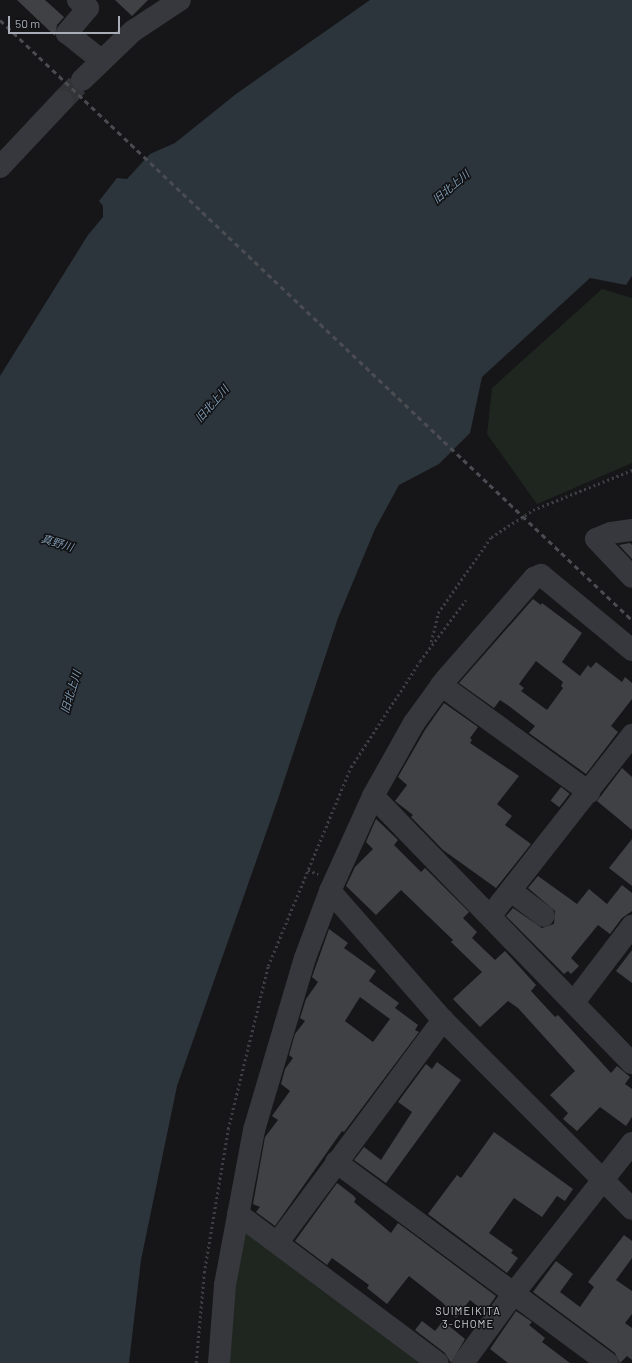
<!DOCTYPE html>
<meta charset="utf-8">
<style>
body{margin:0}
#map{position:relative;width:632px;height:1363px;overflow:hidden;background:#161618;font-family:Barlow,"Noto Sans JP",sans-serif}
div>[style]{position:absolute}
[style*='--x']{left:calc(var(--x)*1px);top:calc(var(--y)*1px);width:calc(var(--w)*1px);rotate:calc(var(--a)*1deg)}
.green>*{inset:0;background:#1e261f}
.water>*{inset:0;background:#2c353c}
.building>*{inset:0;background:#404145;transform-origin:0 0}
.minor-tunnel>*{height:22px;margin-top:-11px;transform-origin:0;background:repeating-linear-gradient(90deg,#333438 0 22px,transparent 0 33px)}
.path>*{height:2.5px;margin-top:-1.25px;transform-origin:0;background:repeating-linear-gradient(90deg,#3d3f44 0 2px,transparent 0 5px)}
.minor>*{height:22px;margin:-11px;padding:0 11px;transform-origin:11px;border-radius:11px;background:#37383d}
.rail>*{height:3px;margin-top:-1.5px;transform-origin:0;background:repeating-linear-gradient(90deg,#4a4c52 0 5px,transparent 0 9px)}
span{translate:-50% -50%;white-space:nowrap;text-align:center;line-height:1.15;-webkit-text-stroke:3px #111113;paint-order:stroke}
.water-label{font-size:11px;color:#7f9bb3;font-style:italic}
.neighbourhood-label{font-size:11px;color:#c9ccd4;letter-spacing:1px}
.scale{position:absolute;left:8px;top:16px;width:112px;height:18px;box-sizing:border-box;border:2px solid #a8adb8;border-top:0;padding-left:5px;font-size:12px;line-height:14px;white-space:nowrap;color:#a8adb8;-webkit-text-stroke:3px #111113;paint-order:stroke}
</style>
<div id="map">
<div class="green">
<div style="clip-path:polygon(602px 289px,632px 298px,632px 463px,537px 504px,487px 434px,492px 388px)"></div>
<div style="clip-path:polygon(244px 1226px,422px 1363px,225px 1363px)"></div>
</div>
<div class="water">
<div style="clip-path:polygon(370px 0,632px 0,632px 276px,626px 285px,590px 278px,482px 377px,470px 433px,439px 464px,399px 485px,375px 529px,338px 618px,278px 799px,177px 1086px,141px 1260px,129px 1363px,0 1363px,0 376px,88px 235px,103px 217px,103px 206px,99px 201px,117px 178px,127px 179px,150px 154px,175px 143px,236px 94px)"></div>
</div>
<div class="building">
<div style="clip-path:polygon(17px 0,45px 0,64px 17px,57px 25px,55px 36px)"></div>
<div style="clip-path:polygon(115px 0,148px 0,132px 16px)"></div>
<div style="clip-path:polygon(630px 543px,632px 545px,632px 559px,619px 545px)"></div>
<div style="clip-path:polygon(evenodd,533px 599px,541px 605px,542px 603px,582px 633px,562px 662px,580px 676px,588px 665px,591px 668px,596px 662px,622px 682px,625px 677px,632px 683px,632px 699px,611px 726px,618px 732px,586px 774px,529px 733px,535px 726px,509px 706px,500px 700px,494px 708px,459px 683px,533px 599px,536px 661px,563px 682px,561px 686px,563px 688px,547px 710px,521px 691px,524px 688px,519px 684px,536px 661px)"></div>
<div style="clip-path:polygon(444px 703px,478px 727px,470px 738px,472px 740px,470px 743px,519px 776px,497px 804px,512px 816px,505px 825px,531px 844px,496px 888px,443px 850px,411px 817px,413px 815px,395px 801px,407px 785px,398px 777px,425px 730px)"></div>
<div style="clip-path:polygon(622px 768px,632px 777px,632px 830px,597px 801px)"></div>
<div style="left:561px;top:787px;width:11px;height:17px;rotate:38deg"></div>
<div style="clip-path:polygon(376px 819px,398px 840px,394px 845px,421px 872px,425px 868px,469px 912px,463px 918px,477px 932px,472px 938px,495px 960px,505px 951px,536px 985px,531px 991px,555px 1017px,558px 1015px,611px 1073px,617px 1066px,630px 1077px,625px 1084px,632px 1089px,632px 1117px,626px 1126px,600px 1107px,577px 1131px,563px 1119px,568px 1113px,550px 1095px,575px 1071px,518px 1008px,508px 1001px,480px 1027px,453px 999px,482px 972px,451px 942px,453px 940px,401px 890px,376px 915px,346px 886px,355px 867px,373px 849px,366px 842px)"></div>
<div style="clip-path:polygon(632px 839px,632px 886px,609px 868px)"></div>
<div style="clip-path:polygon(538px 876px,577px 904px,589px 889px,607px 904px,622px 885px,632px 893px,632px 911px,622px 918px,610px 934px,598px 925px,571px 958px,579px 966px,571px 974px,568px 971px,564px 974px,506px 916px,513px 908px,542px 928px,554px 924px,555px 911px,528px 888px)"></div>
<div style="clip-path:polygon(evenodd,329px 929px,348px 943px,344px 948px,376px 971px,369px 981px,399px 1003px,395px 1008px,418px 1025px,415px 1030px,419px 1032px,344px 1132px,342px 1131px,275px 1226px,256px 1212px,260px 1207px,253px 1204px,265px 1137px,278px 1120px,272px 1116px,290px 1091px,281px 1084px,285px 1069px,293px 1058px,289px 1055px,295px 1034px,305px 1021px,300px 1018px,306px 999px,318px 982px,312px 977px,329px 929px,360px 997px,390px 1019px,373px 1042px,345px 1021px,360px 997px)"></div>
<div style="clip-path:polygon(632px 950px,632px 983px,616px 971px)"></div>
<div style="clip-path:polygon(437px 1062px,461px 1080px,386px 1183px,354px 1160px,364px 1147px,381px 1160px,412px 1112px,398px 1102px,426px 1064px,432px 1069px)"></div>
<div style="clip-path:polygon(494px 1132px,573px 1189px,565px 1201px,557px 1196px,542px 1217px,514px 1198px,489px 1233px,513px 1250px,511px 1253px,518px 1258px,507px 1273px,428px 1214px,457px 1175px,461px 1178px)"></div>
<div style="clip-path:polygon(337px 1183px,354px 1196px,356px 1199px,354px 1202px,391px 1233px,398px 1223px,496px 1296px,485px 1312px,470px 1300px,456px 1318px,443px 1303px,409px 1276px,387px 1304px,367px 1288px,369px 1285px,332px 1258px,327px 1265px,295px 1241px)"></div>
<div style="clip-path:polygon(624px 1235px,632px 1241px,632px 1258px,616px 1280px,632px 1291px,632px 1314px,625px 1323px,632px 1328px,632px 1360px,627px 1356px,620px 1363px,615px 1353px,533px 1292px,556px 1261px,573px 1274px,560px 1292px,580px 1307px,594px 1287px,588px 1282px)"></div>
<div style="clip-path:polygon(516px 1311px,532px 1322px,529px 1325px,545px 1338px,542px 1342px,570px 1363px,508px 1363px,490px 1349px)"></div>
<div style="clip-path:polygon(422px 1321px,435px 1331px,443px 1321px,465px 1339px,451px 1363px,445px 1353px,415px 1330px)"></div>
</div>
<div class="minor-tunnel">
<div style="--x:62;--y:101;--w:29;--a:-46"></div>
</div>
<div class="path">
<div style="--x:431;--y:642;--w:30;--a:-76"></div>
<div style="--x:438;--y:613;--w:93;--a:-55.1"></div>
<div style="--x:491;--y:537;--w:50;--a:-32.7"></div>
<div style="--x:533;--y:510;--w:107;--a:-22"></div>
<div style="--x:308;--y:870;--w:11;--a:22"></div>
<div style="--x:196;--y:1363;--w:90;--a:-84.9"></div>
<div style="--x:204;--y:1273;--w:146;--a:-80.5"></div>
<div style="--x:228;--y:1129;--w:168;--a:-76.2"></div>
<div style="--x:268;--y:966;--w:216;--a:-67.4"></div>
<div style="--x:351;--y:767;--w:126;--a:-56.9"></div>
<div style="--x:420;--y:661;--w:76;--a:-53"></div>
</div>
<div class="minor">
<div style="--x:78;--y:0;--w:13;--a:39"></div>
<div style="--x:88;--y:8;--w:33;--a:130"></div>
<div style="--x:67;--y:33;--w:43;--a:38.5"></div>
<div style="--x:82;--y:80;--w:71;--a:-43.9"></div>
<div style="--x:133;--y:31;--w:56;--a:-33.4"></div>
<div style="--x:0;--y:167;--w:91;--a:-46.8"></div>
<div style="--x:632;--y:530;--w:21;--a:172"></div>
<div style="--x:611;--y:533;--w:16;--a:158"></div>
<div style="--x:596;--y:539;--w:52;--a:46.5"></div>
<div style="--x:441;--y:685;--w:183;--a:35.9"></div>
<div style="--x:373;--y:796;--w:372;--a:45.9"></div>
<div style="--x:330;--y:891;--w:171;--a:48.8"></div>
<div style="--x:443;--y:1020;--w:267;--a:45"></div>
<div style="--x:511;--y:891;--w:41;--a:37.1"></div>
<div style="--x:491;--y:915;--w:229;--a:-51.9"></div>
<div style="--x:574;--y:1002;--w:96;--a:-52.7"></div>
<div style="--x:336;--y:1162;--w:338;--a:36.5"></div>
<div style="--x:238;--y:1214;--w:249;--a:36.7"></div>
<div style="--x:278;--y:1242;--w:277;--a:-53.4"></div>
<div style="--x:219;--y:1363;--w:78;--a:-85.6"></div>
<div style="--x:225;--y:1285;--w:158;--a:-79.4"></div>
<div style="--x:254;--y:1130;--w:179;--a:-73.5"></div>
<div style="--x:305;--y:958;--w:72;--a:-69.5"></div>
<div style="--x:330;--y:891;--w:104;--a:-65.6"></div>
<div style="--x:373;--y:796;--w:84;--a:-60.7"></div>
<div style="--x:414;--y:723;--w:54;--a:-54"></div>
<div style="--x:446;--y:679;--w:134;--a:-48.9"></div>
<div style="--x:534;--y:578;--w:8;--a:-23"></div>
<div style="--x:541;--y:575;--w:118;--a:39.5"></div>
<div style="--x:463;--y:1363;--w:87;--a:-53.9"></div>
<div style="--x:514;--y:1293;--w:191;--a:-51.8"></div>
</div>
<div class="rail">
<div style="--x:0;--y:20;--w:871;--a:43.51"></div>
</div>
<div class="water-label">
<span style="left:451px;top:187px;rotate:-40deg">旧北上川</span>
<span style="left:212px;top:404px;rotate:-49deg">旧北上川</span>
<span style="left:57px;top:543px;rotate:17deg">真野川</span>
<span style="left:71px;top:692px;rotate:-73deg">旧北上川</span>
</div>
<div class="neighbourhood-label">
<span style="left:468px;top:1318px">SUIMEIKITA<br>3-CHOME</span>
</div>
<div class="scale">50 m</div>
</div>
